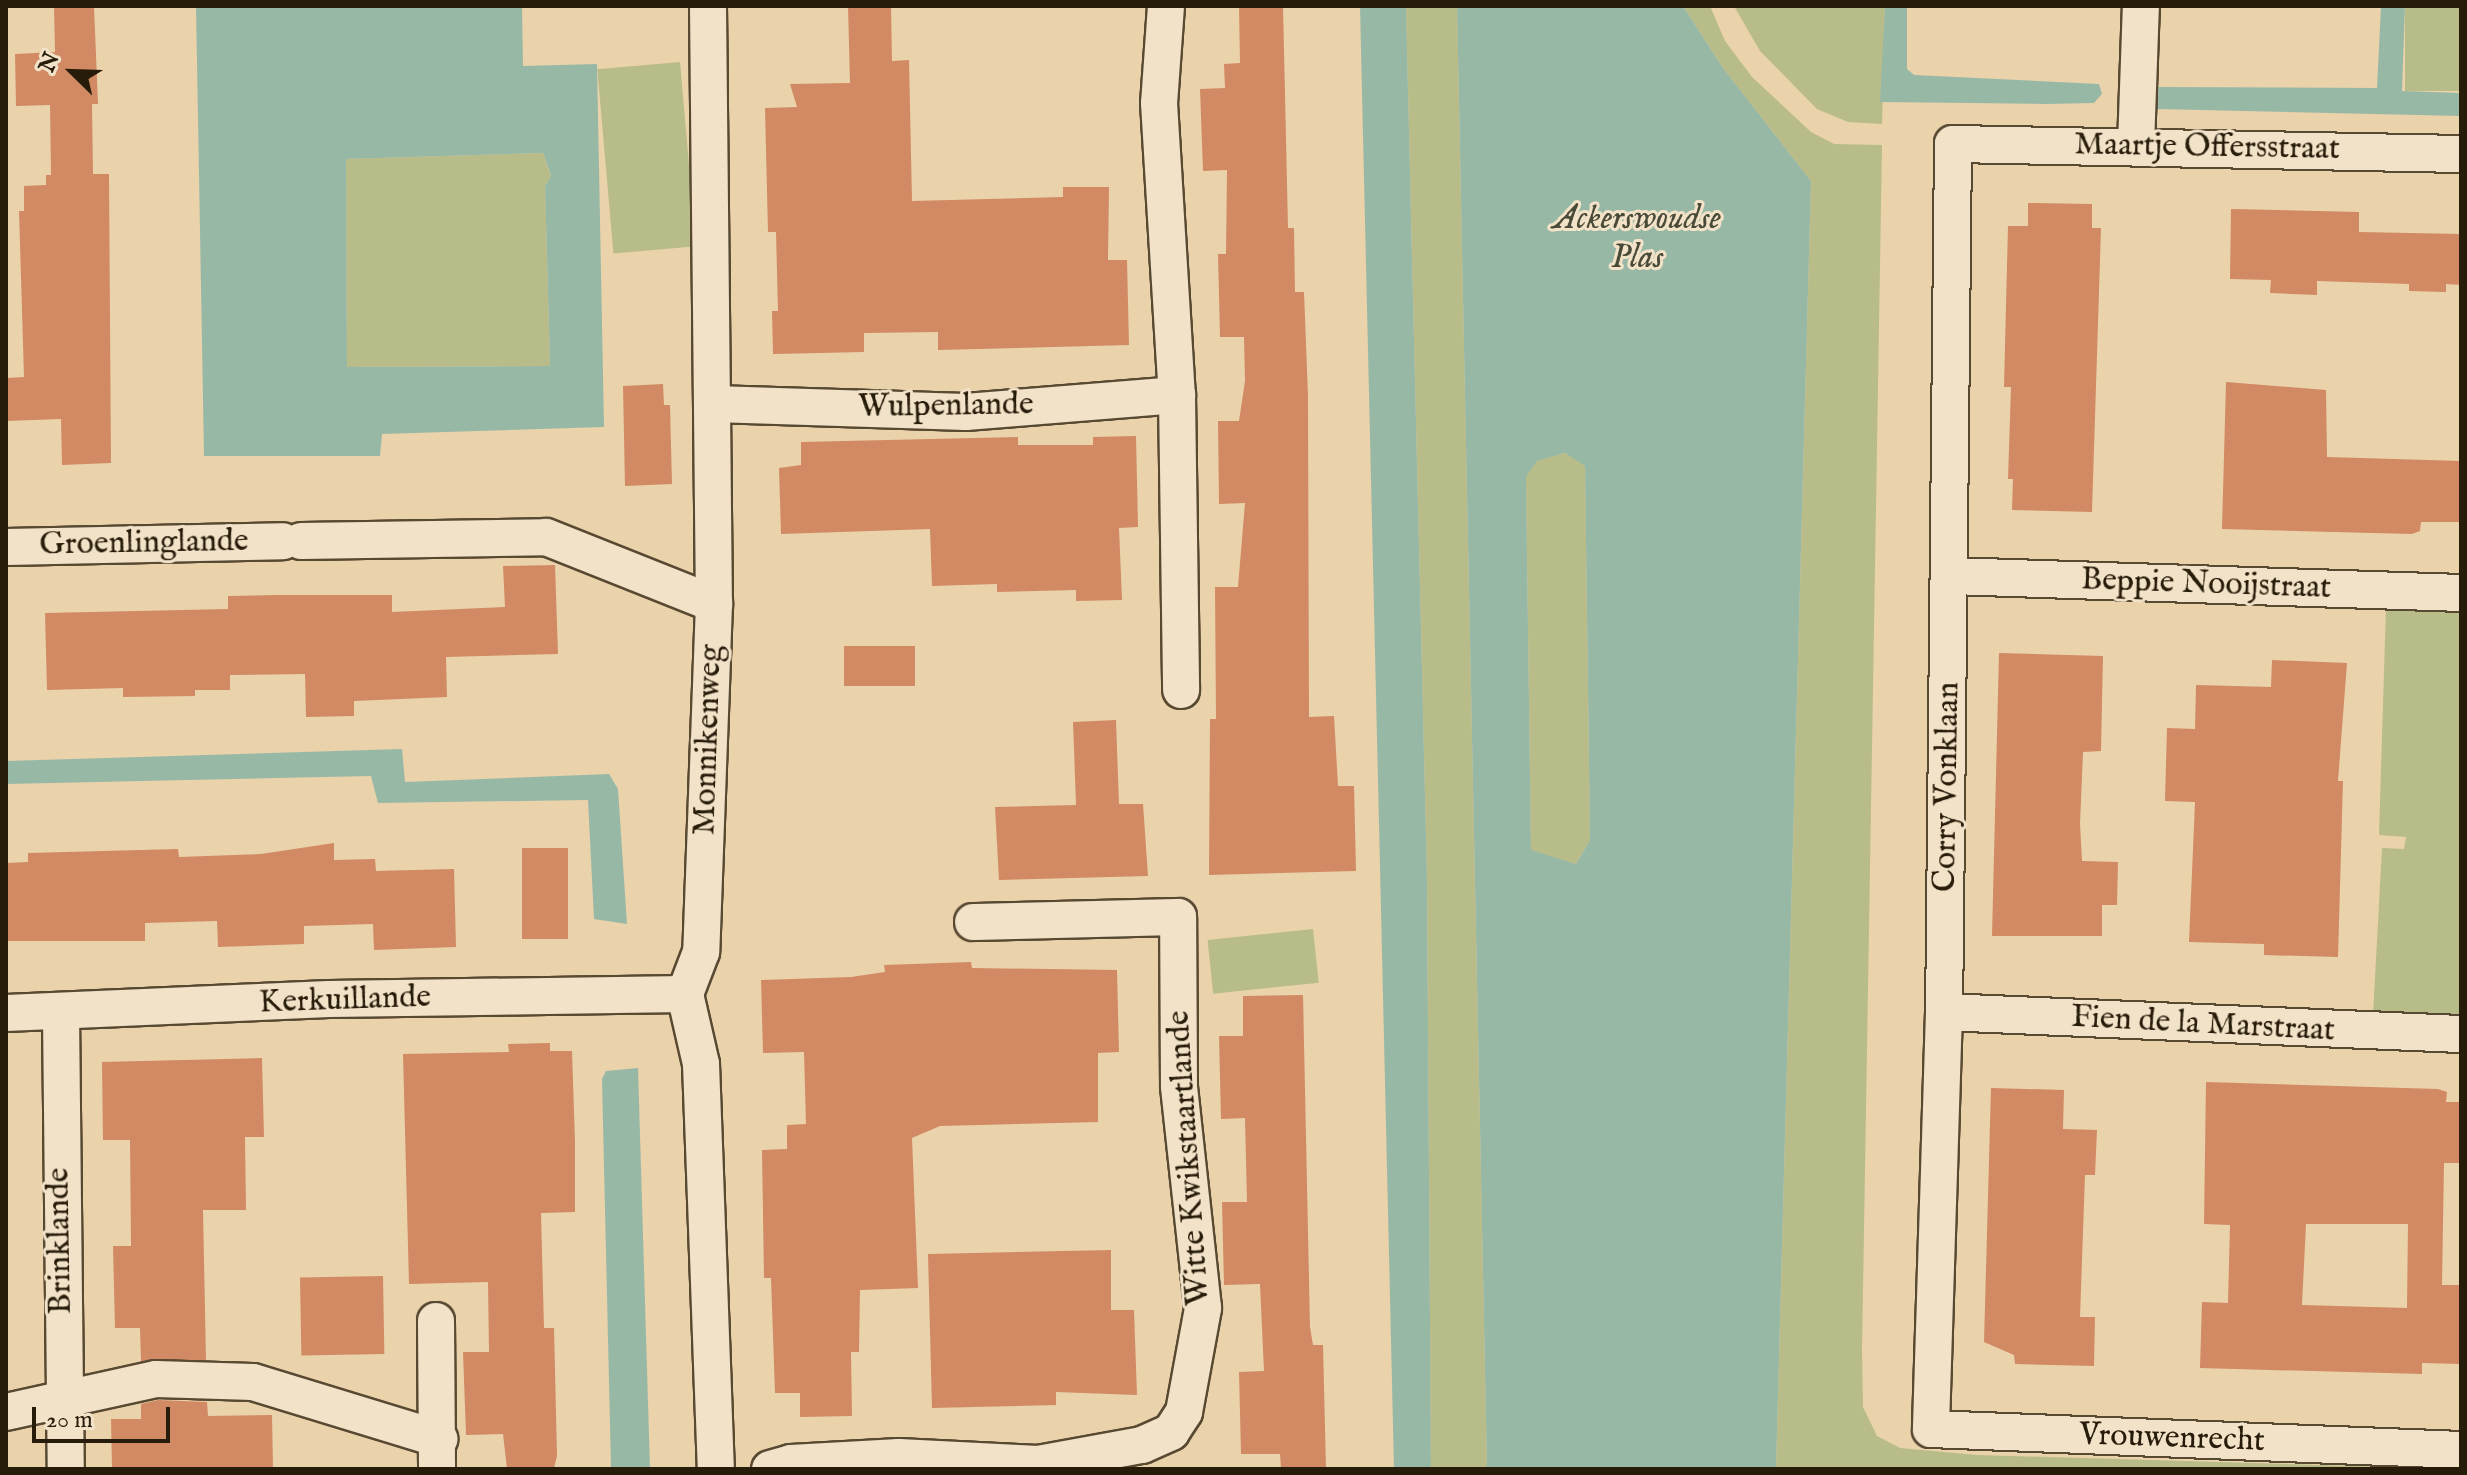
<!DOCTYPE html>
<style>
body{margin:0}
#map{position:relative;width:2467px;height:1475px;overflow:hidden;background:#ead2ab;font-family:"IM FELL English",serif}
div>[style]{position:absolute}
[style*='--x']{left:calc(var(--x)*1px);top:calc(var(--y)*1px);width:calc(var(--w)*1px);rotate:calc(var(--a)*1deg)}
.green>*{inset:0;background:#b7bc89;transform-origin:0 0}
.water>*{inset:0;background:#98b8a6}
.building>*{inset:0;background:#d18a63;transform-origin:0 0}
.roads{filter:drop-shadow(2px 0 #584932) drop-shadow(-2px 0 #584932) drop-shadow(0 2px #584932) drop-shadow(0 -2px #584932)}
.street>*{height:36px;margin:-18px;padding:0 18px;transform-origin:18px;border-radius:18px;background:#f1e2c8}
span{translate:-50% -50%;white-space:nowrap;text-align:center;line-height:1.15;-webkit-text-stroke:6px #f1e2c8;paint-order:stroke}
.street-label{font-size:32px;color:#271b09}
.water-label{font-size:34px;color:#494a38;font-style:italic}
.frame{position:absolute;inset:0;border:8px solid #271b09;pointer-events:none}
.north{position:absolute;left:32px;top:32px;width:80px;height:80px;-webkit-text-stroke:6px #f1e2c8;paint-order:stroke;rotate:293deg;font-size:22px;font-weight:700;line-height:32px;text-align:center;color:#271b09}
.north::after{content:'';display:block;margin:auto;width:28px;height:36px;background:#271b09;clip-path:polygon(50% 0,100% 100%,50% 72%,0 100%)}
.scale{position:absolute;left:32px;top:1407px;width:138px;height:36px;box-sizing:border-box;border:4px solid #271b09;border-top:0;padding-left:10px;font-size:24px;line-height:28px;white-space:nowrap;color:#271b09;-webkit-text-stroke:6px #f1e2c8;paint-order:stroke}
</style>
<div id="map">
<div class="green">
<div style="clip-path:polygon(1406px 6px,1457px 6px,1487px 1469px,1431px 1469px,1427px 877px)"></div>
<div style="clip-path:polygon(1683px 6px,1710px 6px,1725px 41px,1752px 77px,1811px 132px,1834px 144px,1882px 145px,1862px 1350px,1863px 1407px,1877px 1436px,1900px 1448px,1977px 1455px,2461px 1469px,1776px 1469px,1811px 181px,1723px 68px)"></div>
<div style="clip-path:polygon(1734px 6px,1885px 6px,1882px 124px,1848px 122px,1817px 109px,1760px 51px)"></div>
<div style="left:2405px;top:6px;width:56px;height:85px"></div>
<div style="left:680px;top:62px;width:185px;height:83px;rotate:85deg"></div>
<div style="clip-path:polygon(543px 153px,551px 177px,545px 186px,550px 366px,347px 367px,346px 159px)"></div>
<div style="clip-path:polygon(1565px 453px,1585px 465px,1590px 840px,1576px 864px,1531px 851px,1526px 477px,1536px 461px)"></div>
<div style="clip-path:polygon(2386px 607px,2461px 609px,2461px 1018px,2373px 1015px,2382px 848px,2404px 849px,2406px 837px,2379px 835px)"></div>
<div style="left:1313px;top:929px;width:54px;height:106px;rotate:84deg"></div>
</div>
<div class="water">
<div style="clip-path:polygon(evenodd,196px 6px,522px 6px,523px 66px,597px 64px,604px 427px,382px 434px,380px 456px,204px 456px,196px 6px,543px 153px,551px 176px,545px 186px,550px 366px,347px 367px,346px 159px,543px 153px)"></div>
<div style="clip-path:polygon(1360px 6px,1406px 6px,1427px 877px,1431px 1469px,1394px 1469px)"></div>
<div style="clip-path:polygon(evenodd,1457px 6px,1683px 6px,1723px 68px,1811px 181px,1776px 1469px,1487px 1469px,1457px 6px,1565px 453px,1585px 466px,1590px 840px,1576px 864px,1531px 850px,1526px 477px,1537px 461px,1565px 453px)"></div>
<div style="clip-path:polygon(1885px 6px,1907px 6px,1907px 69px,1914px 75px,2099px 84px,2102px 94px,2094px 103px,2046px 104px,1880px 102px)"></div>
<div style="clip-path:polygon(2381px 6px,2405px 6px,2402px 91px,2461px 93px,2461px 116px,2157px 109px,2153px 87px,2377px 88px)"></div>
<div style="clip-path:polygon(402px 749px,405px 782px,609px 774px,618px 789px,627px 924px,594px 919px,588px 800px,378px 803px,371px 776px,6px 784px,6px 761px)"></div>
<div style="clip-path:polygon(638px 1068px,650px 1469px,611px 1469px,602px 1079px,606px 1071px)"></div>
</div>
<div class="building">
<div style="clip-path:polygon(54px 6px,94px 6px,98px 104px,92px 104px,93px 174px,109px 174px,111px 463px,62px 465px,61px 419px,6px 421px,6px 378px,24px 377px,19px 211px,24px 211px,24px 186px,46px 185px,46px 175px,51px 175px,50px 105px,16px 106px,15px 54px,55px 52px)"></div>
<div style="clip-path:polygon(848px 6px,891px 6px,892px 61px,909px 60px,912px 201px,1063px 197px,1063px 187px,1109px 187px,1108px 260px,1127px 260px,1129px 345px,938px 350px,938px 332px,864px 333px,864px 352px,773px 354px,772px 311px,778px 311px,776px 232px,768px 232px,765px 108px,797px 107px,790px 84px,850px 83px)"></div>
<div style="clip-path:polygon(1239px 6px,1283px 6px,1288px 228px,1294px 228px,1295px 292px,1304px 292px,1308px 396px,1309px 717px,1334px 716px,1338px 786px,1354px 786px,1356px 871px,1209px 875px,1210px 719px,1216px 719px,1215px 587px,1238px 587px,1245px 503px,1219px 504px,1218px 421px,1239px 421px,1245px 381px,1244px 337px,1220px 337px,1218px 254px,1226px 254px,1227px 170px,1203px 171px,1200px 89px,1225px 88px,1224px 64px,1240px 63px)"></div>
<div style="clip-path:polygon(2028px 203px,2092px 204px,2092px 228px,2101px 228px,2092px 512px,2012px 510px,2013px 479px,2008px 479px,2011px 387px,2004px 387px,2008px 226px,2028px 226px)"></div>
<div style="clip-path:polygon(2231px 209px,2359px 212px,2359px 232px,2461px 234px,2461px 285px,2446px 284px,2446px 292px,2409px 291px,2409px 284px,2317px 281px,2317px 295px,2270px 293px,2271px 280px,2230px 279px)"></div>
<div style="clip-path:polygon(2226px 382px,2326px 390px,2327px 457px,2461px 461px,2461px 522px,2421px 522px,2420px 531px,2412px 534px,2222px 529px)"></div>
<div style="clip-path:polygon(663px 384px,664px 405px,670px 405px,672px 484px,625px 486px,623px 386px)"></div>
<div style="clip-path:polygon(1136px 436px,1138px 527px,1119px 528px,1122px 600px,1076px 601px,1076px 590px,997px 592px,997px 584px,932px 586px,930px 529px,781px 534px,779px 468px,801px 465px,801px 442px,1018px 437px,1018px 445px,1093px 445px,1093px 437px)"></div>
<div style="clip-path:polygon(555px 565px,558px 654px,446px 657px,447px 697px,354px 701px,354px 716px,306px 717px,305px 674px,230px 675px,230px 690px,195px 690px,195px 696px,123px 697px,123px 688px,47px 690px,45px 613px,228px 609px,228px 596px,278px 595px,392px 595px,392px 612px,505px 607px,503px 566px)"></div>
<div style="left:844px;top:646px;width:71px;height:40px"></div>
<div style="clip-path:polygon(1999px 653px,2103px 656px,2101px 751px,2083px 752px,2080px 824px,2082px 861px,2118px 862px,2117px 905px,2102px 905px,2102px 936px,1992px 936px)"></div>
<div style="clip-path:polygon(2272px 660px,2347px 663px,2338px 781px,2343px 781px,2338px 957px,2264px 955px,2264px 944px,2189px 942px,2195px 802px,2165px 801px,2167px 728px,2195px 729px,2196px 685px,2271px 687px)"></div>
<div style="clip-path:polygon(1116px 720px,1119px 804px,1143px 804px,1148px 876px,999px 880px,995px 807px,1076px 805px,1073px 722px)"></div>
<div style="clip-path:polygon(334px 843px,334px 860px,375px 859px,376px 871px,454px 869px,456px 947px,374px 950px,373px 924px,304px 926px,304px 944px,218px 947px,217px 921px,145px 923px,145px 941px,6px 941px,6px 863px,28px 862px,28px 853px,178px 849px,179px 857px,261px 854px)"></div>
<div style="left:522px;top:848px;width:46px;height:91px"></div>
<div style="clip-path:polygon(971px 962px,972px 968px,1117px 970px,1119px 1052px,1098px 1053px,1098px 1122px,940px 1126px,912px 1138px,918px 1288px,860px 1290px,859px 1352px,851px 1352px,852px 1416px,800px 1417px,800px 1393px,775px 1393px,771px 1278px,764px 1278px,762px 1150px,787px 1149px,787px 1125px,806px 1124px,804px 1052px,763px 1053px,761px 980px,851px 977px,885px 972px,884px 965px)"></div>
<div style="clip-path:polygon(1303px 995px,1310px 1327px,1313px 1345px,1323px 1345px,1326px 1469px,1281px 1469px,1280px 1454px,1241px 1454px,1239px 1372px,1264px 1371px,1260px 1284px,1224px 1285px,1222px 1202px,1247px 1202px,1245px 1118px,1221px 1119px,1219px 1036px,1243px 1036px,1243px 996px)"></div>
<div style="clip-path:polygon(550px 1043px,550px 1051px,572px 1051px,575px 1142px,575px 1212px,541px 1213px,544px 1328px,554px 1328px,557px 1456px,554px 1468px,507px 1469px,503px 1434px,466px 1435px,463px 1352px,489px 1352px,488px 1282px,409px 1284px,403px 1054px,509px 1052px,508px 1044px)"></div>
<div style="clip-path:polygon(262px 1058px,264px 1137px,245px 1137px,246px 1210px,203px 1210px,206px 1360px,141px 1361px,140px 1328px,115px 1328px,113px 1246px,131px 1246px,130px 1140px,103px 1140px,102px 1062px)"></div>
<div style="clip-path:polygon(evenodd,2206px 1082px,2438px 1089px,2447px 1092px,2446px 1102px,2461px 1102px,2461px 1163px,2444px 1163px,2442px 1285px,2461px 1285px,2461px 1364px,2422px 1363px,2422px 1374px,2200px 1368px,2202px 1302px,2228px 1303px,2230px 1225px,2204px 1224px,2206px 1082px,2306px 1224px,2408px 1224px,2407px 1308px,2302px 1305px,2306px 1224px)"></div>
<div style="clip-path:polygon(1991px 1088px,2064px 1090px,2063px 1129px,2097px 1130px,2095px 1175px,2085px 1175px,2080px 1317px,2095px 1317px,2094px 1366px,2015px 1364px,2014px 1355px,1984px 1342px)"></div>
<div style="clip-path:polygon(1111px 1250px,1111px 1310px,1134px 1310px,1137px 1395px,1056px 1392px,1056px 1405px,932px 1408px,928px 1254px)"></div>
<div style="left:383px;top:1276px;width:78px;height:83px;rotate:89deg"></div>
<div style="clip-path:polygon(158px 1400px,207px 1402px,208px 1416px,272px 1415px,273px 1469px,112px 1469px,111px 1419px,141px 1419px,141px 1404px)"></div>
</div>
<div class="roads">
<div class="street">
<div style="--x:708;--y:6;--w:598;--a:89.43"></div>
<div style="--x:714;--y:604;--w:348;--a:92.1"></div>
<div style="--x:701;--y:952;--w:45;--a:110.9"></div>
<div style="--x:685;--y:994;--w:72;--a:77.1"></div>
<div style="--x:701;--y:1064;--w:405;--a:87.9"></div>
<div style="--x:1166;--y:6;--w:97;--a:94.1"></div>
<div style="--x:1159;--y:103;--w:293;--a:86.5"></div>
<div style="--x:1177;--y:395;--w:295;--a:89.2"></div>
<div style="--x:2136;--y:146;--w:140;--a:-88"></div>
<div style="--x:2461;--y:154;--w:508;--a:-178.87"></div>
<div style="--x:1953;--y:144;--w:868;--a:90.59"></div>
<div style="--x:1944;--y:1012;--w:417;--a:91.8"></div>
<div style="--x:1931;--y:1429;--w:530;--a:2.27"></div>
<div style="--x:714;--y:404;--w:252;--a:1.8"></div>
<div style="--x:966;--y:412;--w:212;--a:-4.6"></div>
<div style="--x:301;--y:541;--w:245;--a:-0.9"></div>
<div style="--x:546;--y:537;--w:181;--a:21.7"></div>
<div style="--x:6;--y:547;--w:277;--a:-1.2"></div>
<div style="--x:1952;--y:576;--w:509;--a:1.91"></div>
<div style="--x:1944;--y:1012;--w:517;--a:2.44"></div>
<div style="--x:6;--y:1013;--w:323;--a:-2.5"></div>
<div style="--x:329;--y:999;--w:356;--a:-0.8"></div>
<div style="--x:61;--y:1013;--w:456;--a:89.4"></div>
<div style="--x:436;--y:1321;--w:148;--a:89.6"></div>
<div style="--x:6;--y:1412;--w:154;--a:-12.4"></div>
<div style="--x:156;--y:1379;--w:97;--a:1.8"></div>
<div style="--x:253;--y:1382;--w:195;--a:17"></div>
<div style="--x:770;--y:1469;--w:22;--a:-16"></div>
<div style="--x:791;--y:1463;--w:108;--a:-3.2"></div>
<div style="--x:899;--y:1457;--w:139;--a:2.9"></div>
<div style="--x:1038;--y:1464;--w:106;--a:-10.4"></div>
<div style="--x:1142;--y:1445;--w:32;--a:-24"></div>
<div style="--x:1171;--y:1432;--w:24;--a:-57"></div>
<div style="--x:1184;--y:1412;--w:106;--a:-79.6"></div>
<div style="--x:1203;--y:1308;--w:223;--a:-96.2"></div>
<div style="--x:1179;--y:1086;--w:169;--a:-90.3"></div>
<div style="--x:1178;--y:917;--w:205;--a:178.6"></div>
</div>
</div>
<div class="street-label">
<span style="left:2207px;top:148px;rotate:1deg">Maartje Offersstraat</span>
<span style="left:946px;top:407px;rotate:-1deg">Wulpenlande</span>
<span style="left:144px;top:544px;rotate:-1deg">Groenlinglande</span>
<span style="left:2206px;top:585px;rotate:2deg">Beppie Nooijstraat</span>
<span style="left:709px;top:740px;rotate:-88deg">Monnikenweg</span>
<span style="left:1948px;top:787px;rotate:-89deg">Corry Vonklaan</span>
<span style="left:345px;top:1001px;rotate:-2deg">Kerkuillande</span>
<span style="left:2203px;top:1025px;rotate:3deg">Fien de la Marstraat</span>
<span style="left:1190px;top:1158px;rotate:-94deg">Witte Kwikstaartlande</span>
<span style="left:61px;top:1241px;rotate:-91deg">Brinklande</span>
<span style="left:2172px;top:1439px;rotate:2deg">Vrouwenrecht</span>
</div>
<div class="water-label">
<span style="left:1637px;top:238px">Ackerswoudse<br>Plas</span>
</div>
<div class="frame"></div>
<div class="north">N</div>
<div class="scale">20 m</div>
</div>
